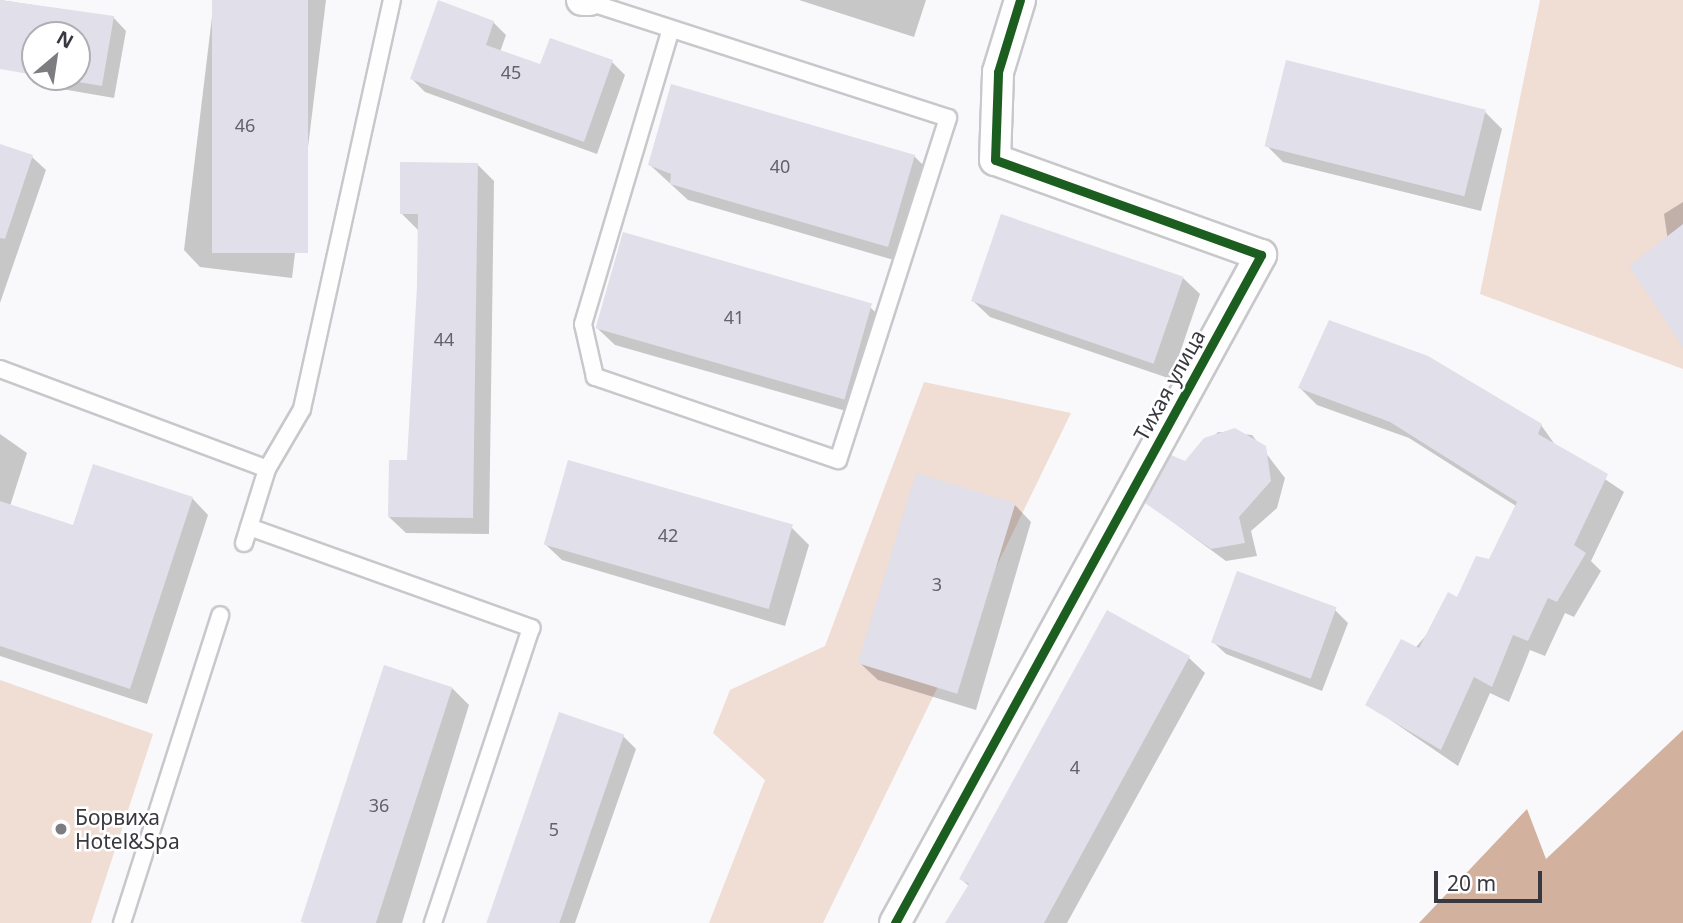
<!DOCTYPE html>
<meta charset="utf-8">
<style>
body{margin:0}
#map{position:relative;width:1683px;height:923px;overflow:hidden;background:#f9f9fb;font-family:"Noto Sans",sans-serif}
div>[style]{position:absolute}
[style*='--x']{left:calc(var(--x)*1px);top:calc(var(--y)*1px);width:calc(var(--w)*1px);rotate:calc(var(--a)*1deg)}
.green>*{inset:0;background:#f0ddd4}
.water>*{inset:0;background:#d3b19f}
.shadow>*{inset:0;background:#0003}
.building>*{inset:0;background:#e0dfea;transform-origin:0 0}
.roads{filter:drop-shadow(2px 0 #c8c8cc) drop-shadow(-2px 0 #c8c8cc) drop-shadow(0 2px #c8c8cc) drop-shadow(0 -2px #c8c8cc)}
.service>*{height:16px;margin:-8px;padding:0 8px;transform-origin:8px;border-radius:8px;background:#fefefe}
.minor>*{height:30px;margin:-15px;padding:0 15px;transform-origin:15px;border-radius:15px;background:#fefefe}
.cycleway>*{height:9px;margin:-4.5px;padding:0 4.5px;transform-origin:4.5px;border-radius:4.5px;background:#1b5e20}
.dots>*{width:19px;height:19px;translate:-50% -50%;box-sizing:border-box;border:4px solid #fff;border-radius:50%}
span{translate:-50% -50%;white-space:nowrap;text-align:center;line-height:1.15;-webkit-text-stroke:5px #fff;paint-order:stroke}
.number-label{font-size:18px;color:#62626a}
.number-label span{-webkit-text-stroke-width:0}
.street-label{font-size:21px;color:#383840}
.poi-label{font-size:21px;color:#383840}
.left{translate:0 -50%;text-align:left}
.north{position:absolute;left:21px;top:21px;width:70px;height:70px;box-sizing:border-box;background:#fff;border:2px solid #afafb3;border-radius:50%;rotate:29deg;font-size:19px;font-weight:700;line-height:28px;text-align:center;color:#383840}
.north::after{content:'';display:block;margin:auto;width:24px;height:32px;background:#7c7c81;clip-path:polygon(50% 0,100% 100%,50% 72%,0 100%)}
.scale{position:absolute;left:1434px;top:871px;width:108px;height:32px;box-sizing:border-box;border:4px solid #383840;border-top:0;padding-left:9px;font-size:21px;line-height:24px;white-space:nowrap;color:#383840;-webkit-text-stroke:5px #fff;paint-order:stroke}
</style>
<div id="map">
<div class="green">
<div style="clip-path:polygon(1540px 0,1683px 0,1683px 369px,1480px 294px)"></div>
<div style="clip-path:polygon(924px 382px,1071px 413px,823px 923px,709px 923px,765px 780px,713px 733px,730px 690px,825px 646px)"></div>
<div style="clip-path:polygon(0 680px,153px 734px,91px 923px,0 923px)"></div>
</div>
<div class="water">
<div style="clip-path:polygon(1683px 730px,1683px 923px,1419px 923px,1527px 809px,1546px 859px)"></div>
</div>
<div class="shadow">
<div style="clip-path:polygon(0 0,113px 17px,126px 31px,114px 98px,56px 88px,45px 77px,77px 77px,77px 35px,35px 35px,35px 62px,0 56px)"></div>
<div style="clip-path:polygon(214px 0,326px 0,292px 278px,200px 267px,184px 250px)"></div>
<div style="clip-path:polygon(799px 0,926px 0,914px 37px)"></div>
<div style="clip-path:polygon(493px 22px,506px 35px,500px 52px,542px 66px,612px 62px,625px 75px,597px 154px,425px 92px,412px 79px)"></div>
<div style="clip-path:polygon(1485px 112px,1502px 129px,1481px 211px,1283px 162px,1266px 145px)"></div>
<div style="clip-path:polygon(0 146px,32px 157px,46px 170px,0 303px)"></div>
<div style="clip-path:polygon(914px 156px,931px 173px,904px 263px,688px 200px,650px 165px)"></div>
<div style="clip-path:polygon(477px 164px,494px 181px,489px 534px,406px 533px,389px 517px,409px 461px,419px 286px,418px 230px,401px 213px)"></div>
<div style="clip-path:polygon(1683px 202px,1683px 343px,1664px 214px)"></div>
<div style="clip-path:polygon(1183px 278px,1200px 294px,1171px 379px,990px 317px,973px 301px)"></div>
<div style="clip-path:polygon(870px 307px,887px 324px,860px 415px,615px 345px,598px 329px)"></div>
<div style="clip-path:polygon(1300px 388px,1541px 425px,1556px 446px,1624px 492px,1591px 561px,1601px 571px,1574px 617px,1565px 613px,1545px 656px,1530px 650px,1509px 702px,1490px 693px,1458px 766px,1367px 704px,1490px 561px,1516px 506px,1409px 438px,1317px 405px)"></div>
<div style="clip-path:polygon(1218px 432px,1252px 435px,1285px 478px,1277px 508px,1251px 531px,1257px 556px,1226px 561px,1147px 503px)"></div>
<div style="clip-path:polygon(0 434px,27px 453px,10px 506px,74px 527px,192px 498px,208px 515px,147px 704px,0 656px)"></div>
<div style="clip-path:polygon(569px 462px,792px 528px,809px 545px,785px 626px,562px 560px,545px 544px)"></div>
<div style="clip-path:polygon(1015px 505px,1031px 522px,976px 710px,878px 680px,861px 664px)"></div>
<div style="clip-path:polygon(1335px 610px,1348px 623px,1322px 691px,1226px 654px,1212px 641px)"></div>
<div style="clip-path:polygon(1108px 612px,1189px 658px,1205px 673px,1067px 923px,947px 923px,970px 887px,961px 879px)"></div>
<div style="clip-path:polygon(452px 688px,469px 705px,402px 923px,307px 923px)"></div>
<div style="clip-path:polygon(623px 736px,636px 749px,575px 923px,487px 923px)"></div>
</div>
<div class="building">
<div style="clip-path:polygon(0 0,114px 16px,102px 86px,49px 77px,77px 77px,77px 35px,35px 35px,35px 75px,0 69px)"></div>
<div style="left:212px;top:0;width:96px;height:253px"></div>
<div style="clip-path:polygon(438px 0,494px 21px,486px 45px,540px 64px,550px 38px,613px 60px,584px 142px,410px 79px)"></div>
<div style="left:1286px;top:60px;width:206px;height:89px;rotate:14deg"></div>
<div style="clip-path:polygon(671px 84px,915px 155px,888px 247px,670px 184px,671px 174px,648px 165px)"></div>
<div style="clip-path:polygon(0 144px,33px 155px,5px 239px,0 238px)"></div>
<div style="clip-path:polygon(400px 162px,478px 163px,473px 518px,388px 517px,389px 460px,407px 460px,417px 286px,418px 214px,400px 214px)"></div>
<div style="left:1001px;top:214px;width:193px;height:92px;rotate:19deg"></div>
<div style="clip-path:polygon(1683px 224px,1683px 347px,1629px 266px)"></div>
<div style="left:623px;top:232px;width:259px;height:100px;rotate:16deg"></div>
<div style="clip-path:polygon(1329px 320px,1428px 356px,1542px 424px,1538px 434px,1608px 474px,1574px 545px,1586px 553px,1557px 602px,1548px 598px,1528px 641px,1513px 635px,1492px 687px,1474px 677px,1441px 750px,1365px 705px,1401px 639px,1419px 648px,1448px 592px,1457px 597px,1476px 556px,1489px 559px,1517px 502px,1390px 422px,1298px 388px)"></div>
<div style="clip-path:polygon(1235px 428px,1266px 446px,1271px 481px,1239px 517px,1245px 543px,1211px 549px,1145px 503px,1171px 455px,1185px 461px,1204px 438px)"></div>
<div style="left:568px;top:460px;width:234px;height:88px;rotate:16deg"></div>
<div style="clip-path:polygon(93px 464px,193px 497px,130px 689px,0 646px,0 501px,73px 525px)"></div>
<div style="left:916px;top:473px;width:104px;height:199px;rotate:17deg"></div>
<div style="left:1237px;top:571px;width:106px;height:76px;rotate:20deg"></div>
<div style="clip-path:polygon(1107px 610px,1190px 656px,1044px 923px,945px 923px,969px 884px,959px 879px)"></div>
<div style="left:384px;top:665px;width:72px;height:270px;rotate:18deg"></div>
<div style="left:559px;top:712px;width:69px;height:224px;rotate:19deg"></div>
</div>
<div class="roads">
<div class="service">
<div style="--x:589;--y:2;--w:377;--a:17.9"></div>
<div style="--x:948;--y:118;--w:359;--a:107.8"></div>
<div style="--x:838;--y:460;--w:257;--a:-161.1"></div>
<div style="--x:595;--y:377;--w:54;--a:-102.8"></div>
<div style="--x:583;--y:324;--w:308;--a:-73.4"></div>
<div style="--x:0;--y:369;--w:285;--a:20.5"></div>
<div style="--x:267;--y:469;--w:69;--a:-59.7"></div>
<div style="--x:302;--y:409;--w:419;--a:-77.6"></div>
<div style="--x:249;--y:527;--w:300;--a:19.7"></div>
<div style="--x:531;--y:628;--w:311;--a:108.4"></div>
<div style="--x:244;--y:543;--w:77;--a:-72.7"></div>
<div style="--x:122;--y:923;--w:323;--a:-72.3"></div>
</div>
<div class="minor">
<div style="--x:582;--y:0;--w:8;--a:0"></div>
<div style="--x:895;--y:923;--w:762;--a:-61.28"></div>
<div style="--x:1261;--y:255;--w:282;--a:-160.3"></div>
<div style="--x:995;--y:160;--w:88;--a:-88"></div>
<div style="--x:998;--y:72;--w:75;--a:-73"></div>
</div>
</div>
<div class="cycleway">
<div style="--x:895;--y:923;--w:762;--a:-61.28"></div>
<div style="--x:1261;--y:255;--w:282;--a:-160.3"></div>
<div style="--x:995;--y:160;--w:88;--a:-88"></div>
<div style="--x:998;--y:72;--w:75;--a:-73"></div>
</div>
<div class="dots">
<div style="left:61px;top:829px;background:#7c7c81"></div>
</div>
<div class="number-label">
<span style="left:511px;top:72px">45</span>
<span style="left:245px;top:125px">46</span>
<span style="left:780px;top:166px">40</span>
<span style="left:734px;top:317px">41</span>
<span style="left:444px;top:339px">44</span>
<span style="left:668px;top:535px">42</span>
<span style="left:937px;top:584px">3</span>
<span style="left:1075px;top:767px">4</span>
<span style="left:379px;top:805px">36</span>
<span style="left:554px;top:829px">5</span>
</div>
<div class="street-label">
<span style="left:1169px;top:385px;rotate:-61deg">Тихая улица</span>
</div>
<div class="poi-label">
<span class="left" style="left:75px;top:829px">Борвиха<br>Hotel&amp;Spa</span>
</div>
<div class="north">N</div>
<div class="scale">20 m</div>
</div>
